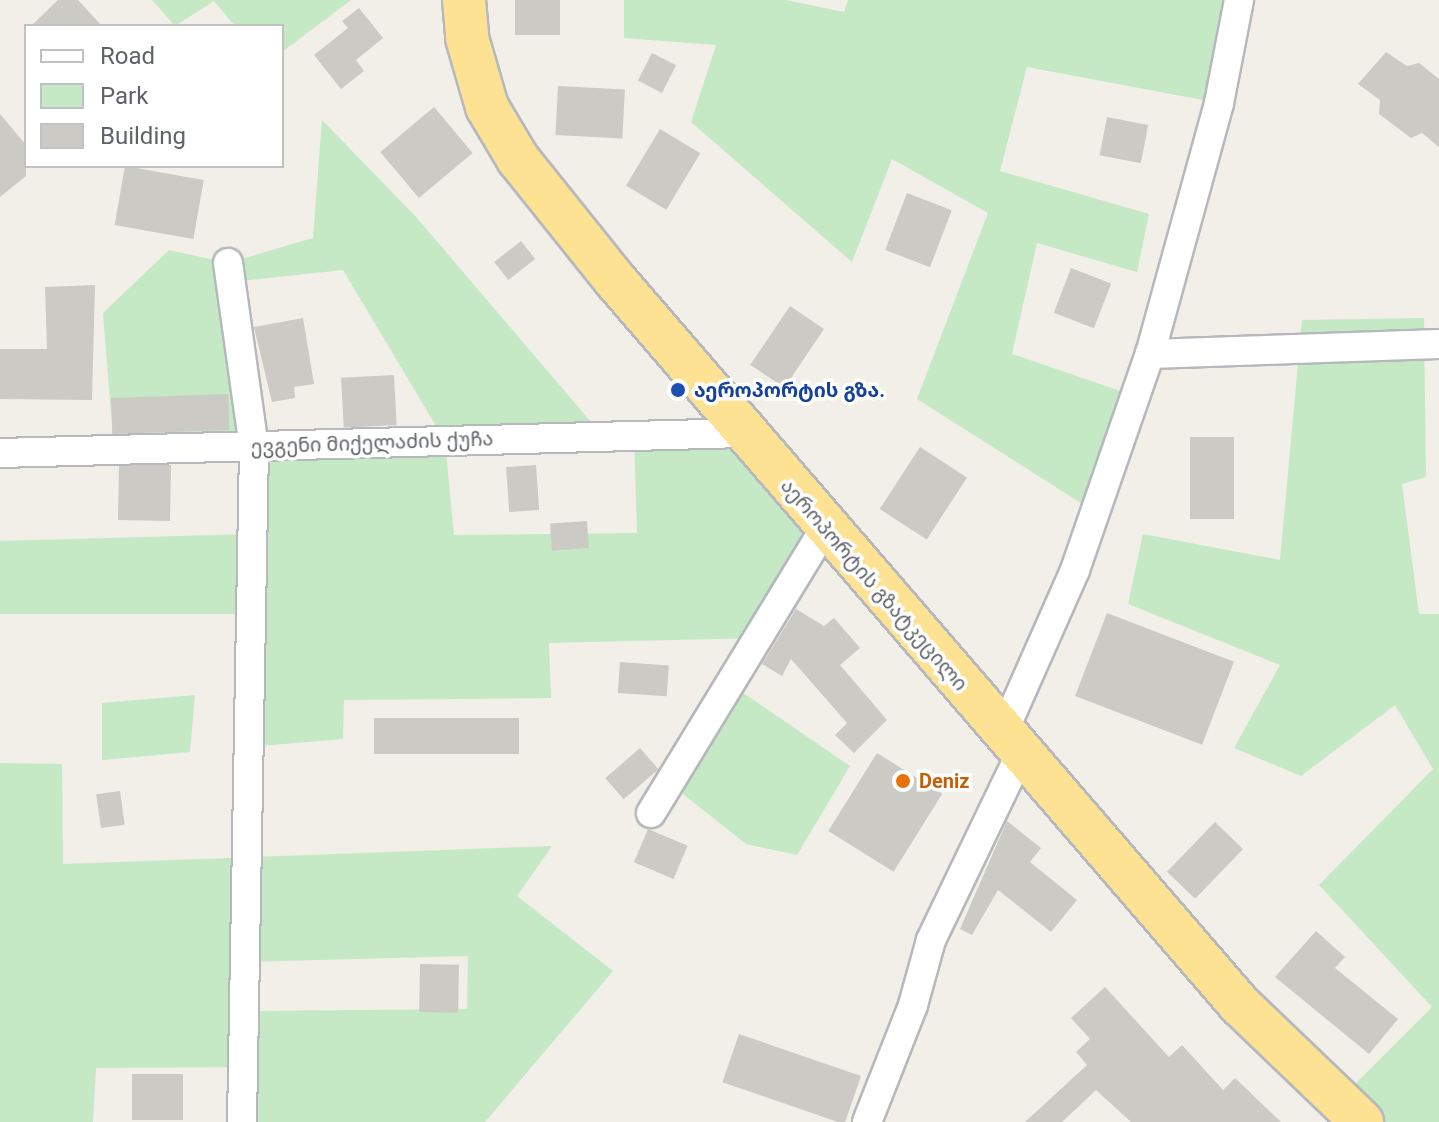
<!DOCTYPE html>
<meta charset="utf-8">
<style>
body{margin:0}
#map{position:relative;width:1439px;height:1122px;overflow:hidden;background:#f1efe8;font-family:Roboto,"Noto Sans Georgian",sans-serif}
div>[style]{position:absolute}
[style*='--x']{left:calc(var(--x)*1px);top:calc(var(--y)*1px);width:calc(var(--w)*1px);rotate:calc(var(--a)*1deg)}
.green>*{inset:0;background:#c5e8c5}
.building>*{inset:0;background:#cccac5;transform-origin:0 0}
.roads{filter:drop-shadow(2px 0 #b5b8bc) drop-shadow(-2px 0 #b5b8bc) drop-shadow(0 2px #b5b8bc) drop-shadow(0 -2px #b5b8bc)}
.minor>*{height:28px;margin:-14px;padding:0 14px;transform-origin:14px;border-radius:14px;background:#fff}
.highway>*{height:42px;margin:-21px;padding:0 21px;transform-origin:21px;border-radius:21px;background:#fde293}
.dots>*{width:22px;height:22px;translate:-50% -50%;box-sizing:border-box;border:4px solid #fff;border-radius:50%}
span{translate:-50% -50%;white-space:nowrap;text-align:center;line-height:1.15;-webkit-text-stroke:7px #fff;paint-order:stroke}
.transit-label{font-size:20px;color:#164399;font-weight:700}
.left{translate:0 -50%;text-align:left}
.street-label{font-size:20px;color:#5f6368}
.food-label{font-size:20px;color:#c56008;font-weight:700}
.legend{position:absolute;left:24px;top:24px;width:260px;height:144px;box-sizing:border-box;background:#fff;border:2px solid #bfc1c3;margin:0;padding:10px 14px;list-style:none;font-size:24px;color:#5f6368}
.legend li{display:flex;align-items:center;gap:16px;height:40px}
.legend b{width:40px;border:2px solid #bfc1c3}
</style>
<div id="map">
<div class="green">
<div style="clip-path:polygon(152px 0,351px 0,282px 52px,282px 26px,235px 26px,214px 1px,175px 26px)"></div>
<div style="clip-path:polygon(624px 0,786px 0,844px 12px,848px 0,1239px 0,1219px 103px,1027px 67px,1000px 171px,1149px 214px,1137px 272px,1037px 243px,1012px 354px,1135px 396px,1095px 512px,917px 399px,988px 213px,892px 159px,852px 262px,691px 122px,716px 45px,624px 38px)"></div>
<div style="clip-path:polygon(evenodd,322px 120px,417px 218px,603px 436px,445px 441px,454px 535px,637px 533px,634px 436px,744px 433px,825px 528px,758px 638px,549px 643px,551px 698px,344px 700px,343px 739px,249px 747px,251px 614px,0 614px,0 541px,251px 534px,253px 447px,114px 450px,103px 313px,169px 250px,228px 263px,313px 238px,322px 120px,343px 270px,445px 441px,254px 447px,231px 282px,343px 270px)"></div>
<div style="clip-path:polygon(1424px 318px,1426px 477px,1402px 484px,1419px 614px,1439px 614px,1439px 1122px,1362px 1122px,1336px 1103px,1432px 1007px,1319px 885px,1433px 769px,1395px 705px,1301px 776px,1234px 748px,1280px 665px,1128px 604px,1143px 534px,1280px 560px,1302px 320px)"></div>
<div style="clip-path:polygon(733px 686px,850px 766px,797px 855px,746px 844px,673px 786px)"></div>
<div style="clip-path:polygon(195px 695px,190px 752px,102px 760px,102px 703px)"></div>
<div style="clip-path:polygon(evenodd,0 763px,62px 764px,63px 864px,552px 846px,517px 896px,613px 971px,485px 1122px,244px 1122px,244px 1067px,96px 1068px,93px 1122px,0 1122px,0 763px,468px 956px,467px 1009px,246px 1011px,247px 962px,468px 956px)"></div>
</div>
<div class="building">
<div style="clip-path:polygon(58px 0,78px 0,102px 26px,31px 26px)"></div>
<div style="left:515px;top:0;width:45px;height:35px"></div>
<div style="clip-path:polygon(359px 8px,383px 38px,356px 60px,364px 71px,341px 89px,314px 55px,348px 28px,342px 21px)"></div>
<div style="clip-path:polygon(1386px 52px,1407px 66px,1419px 63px,1439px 79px,1439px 147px,1422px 133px,1411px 138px,1379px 114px,1380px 100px,1358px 84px)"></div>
<div style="left:652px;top:53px;width:27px;height:31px;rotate:27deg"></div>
<div style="left:558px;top:86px;width:67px;height:49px;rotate:3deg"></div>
<div style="left:434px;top:107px;width:60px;height:70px;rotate:50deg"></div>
<div style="clip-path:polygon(0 114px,26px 145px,26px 176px,0 197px)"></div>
<div style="left:1107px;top:117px;width:42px;height:39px;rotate:11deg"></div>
<div style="left:660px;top:129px;width:47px;height:66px;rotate:31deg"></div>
<div style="left:125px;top:166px;width:80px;height:60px;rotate:10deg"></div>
<div style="left:907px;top:193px;width:48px;height:61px;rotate:21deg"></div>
<div style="left:521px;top:241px;width:23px;height:34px;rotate:52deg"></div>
<div style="left:1071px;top:268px;width:43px;height:48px;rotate:21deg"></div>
<div style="clip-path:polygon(95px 285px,92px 400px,0 399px,0 349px,47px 349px,45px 287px)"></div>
<div style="left:790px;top:306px;width:41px;height:71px;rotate:34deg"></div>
<div style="clip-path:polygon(303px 318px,314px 384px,294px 387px,295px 398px,272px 402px,254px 327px)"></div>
<div style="left:394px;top:375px;width:50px;height:53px;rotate:87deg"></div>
<div style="left:228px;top:394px;width:36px;height:117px;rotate:88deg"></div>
<div style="left:1190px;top:437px;width:44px;height:82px"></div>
<div style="left:920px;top:447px;width:56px;height:74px;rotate:33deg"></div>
<div style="left:171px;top:465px;width:56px;height:52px;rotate:91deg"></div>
<div style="left:536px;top:465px;width:45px;height:30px;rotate:86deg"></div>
<div style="left:587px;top:521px;width:27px;height:37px;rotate:86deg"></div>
<div style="clip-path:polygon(796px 609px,824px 626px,834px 618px,860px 648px,840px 665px,887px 720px,854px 753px,835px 735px,847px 723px,791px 659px,782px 676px,762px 664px)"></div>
<div style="left:1107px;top:613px;width:136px;height:89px;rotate:21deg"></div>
<div style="left:620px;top:662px;width:49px;height:31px;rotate:4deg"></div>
<div style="left:519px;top:718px;width:36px;height:145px;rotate:90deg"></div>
<div style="left:640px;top:748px;width:28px;height:46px;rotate:49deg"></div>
<div style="left:877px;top:753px;width:77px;height:92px;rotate:32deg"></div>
<div style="left:120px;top:791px;width:34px;height:24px;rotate:82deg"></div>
<div style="clip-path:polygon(1007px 821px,1041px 848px,1030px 862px,1077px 900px,1051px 932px,998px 890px,972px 935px,960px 929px)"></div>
<div style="left:1215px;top:822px;width:39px;height:69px;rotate:44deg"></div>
<div style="left:648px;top:829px;width:43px;height:36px;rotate:23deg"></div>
<div style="clip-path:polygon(1316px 931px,1345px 957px,1335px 968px,1398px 1019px,1369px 1054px,1275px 977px)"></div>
<div style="left:420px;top:964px;width:39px;height:48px;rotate:1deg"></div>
<div style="clip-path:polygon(1105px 987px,1169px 1057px,1182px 1045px,1223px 1090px,1235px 1078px,1281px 1122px,1131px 1122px,1096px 1090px,1062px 1122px,1025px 1122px,1087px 1065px,1076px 1052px,1090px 1039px,1071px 1018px)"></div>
<div style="left:739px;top:1034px;width:129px;height:51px;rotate:19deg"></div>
<div style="left:183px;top:1074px;width:46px;height:51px;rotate:90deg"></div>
</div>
<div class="roads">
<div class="minor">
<div style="--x:228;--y:263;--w:186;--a:82"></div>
<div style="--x:254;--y:447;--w:675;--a:91.02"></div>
<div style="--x:1150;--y:354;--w:289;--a:-2"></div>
<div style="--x:0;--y:453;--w:744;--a:-1.54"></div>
<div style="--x:1002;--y:735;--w:180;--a:-66.1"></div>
<div style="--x:1075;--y:570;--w:229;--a:-70.9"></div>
<div style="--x:1150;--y:354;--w:260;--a:-74.6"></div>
<div style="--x:1219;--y:103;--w:105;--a:-79"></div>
<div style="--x:651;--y:813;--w:334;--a:-58.6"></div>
<div style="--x:867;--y:1122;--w:126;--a:-68.5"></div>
<div style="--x:913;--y:1005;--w:67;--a:-74.5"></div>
<div style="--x:931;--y:940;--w:205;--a:-64.3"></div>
</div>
<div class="highway">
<div style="--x:464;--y:0;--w:38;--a:85"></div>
<div style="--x:467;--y:38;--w:72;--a:73.8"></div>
<div style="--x:487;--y:107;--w:61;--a:59.2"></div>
<div style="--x:518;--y:159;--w:155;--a:51.3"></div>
<div style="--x:615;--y:280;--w:957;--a:49.24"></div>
<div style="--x:1240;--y:1005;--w:169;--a:43.8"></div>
</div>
</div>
<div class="dots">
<div style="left:678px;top:390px;background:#1a4fb4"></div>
<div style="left:903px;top:781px;background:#e8710a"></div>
</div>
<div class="transit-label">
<span class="left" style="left:694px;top:390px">აეროპორტის გზა.</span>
</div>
<div class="street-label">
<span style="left:372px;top:443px;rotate:-2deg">ევგენი მიქელაძის ქუჩა</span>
<span style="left:874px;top:585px;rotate:49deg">აეროპორტის გზატკეცილი</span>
</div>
<div class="food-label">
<span class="left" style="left:919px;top:781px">Deniz</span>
</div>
<ul class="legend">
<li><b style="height:10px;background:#fff"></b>Road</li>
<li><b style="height:22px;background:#c5e8c5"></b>Park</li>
<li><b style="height:22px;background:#cccac5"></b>Building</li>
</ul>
</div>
